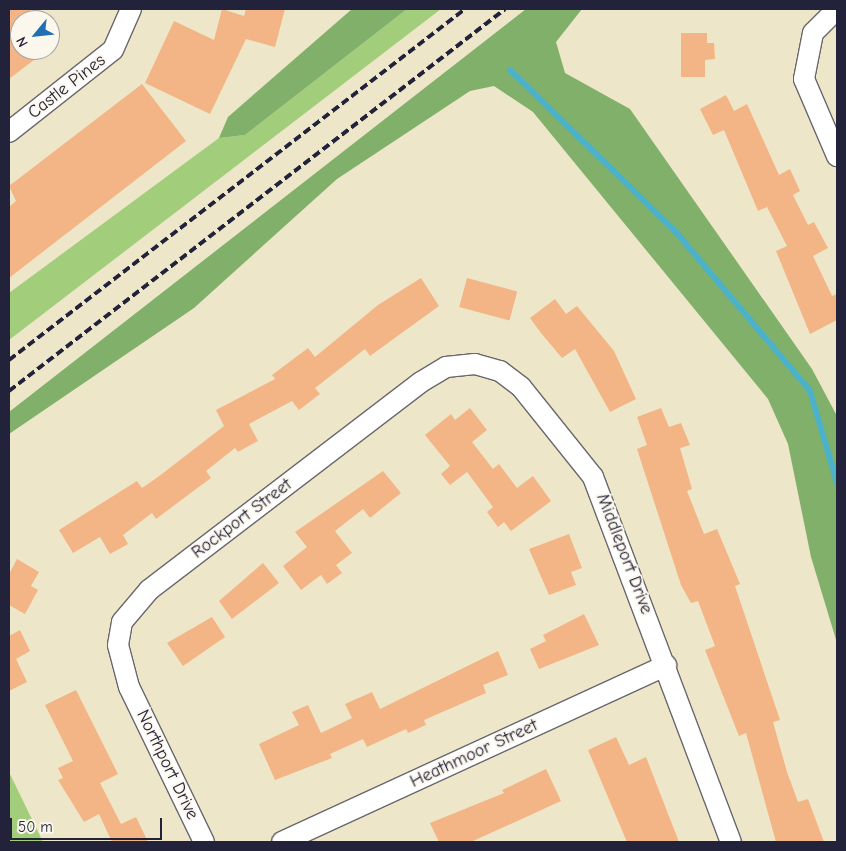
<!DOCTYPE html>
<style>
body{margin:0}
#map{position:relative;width:846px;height:851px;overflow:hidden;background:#eee6c9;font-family:"Comic Neue",sans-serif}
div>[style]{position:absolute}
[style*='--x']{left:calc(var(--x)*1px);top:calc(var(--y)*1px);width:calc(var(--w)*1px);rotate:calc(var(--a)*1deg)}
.green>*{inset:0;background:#a2cd7a}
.forest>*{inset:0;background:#81b06a}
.stream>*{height:6px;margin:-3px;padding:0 3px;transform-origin:3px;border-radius:3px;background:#4bb2ca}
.building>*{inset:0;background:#f3b586;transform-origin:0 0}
.roads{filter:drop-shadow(1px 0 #69676d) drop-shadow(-1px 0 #69676d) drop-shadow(0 1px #69676d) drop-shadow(0 -1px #69676d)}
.minor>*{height:20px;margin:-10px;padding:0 10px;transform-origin:10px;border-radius:10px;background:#fff}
.rail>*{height:4px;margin-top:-2px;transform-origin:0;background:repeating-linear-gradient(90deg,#22223b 0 8px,transparent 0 12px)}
span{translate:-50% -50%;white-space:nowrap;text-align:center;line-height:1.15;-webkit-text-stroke:4px #fbf7ec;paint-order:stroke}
.street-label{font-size:18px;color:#22223b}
.frame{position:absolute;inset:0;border:10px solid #22223b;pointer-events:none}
.north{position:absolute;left:10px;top:10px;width:50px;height:50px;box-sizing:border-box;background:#fbf7ec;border:1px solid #a4a2a5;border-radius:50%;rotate:242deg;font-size:14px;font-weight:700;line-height:20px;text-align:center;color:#22223b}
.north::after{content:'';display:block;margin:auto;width:18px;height:22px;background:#1f6fb2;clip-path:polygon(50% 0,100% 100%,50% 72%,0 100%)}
.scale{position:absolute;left:10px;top:818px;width:152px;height:22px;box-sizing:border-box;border:2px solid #22223b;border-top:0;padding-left:6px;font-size:15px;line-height:18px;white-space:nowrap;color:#22223b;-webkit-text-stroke:4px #fbf7ec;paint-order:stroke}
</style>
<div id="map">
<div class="green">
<div style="clip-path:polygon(407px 9px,441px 9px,9px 340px,9px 293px,219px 138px,245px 135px)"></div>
<div style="clip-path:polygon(9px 772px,43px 842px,9px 842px)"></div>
</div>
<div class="forest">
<div style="clip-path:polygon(352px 9px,407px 9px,245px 135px,219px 138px,228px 117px)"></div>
<div style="clip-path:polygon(526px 9px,582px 9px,556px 42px,565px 73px,630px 109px,812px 369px,837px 416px,837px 643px,811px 557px,788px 444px,768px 399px,533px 112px,494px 86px,470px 91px,337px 179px,194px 308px,9px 434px,9px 412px)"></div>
</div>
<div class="stream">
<div style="--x:510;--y:70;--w:231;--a:44.3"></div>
<div style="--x:675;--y:231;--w:209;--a:49.8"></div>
<div style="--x:810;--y:391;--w:96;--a:73.6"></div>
</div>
<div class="building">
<div style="clip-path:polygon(9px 9px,29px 9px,38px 20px,20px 20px,20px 50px,47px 50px,9px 79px)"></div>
<div style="clip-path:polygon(222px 9px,244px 16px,246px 9px,285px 9px,275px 47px,246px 39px,210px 114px,145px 83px,174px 21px,214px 40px)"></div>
<div style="clip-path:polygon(681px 33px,707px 33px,707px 43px,714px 43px,715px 59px,705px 60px,705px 77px,681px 77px)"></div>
<div style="clip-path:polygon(142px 84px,186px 141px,9px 278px,9px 207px,16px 201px,9px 186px)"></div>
<div style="clip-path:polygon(726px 95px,734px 111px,747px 104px,779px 175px,790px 169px,800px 191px,793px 195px,808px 225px,814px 222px,828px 248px,813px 256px,832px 296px,837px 294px,837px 320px,810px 334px,776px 251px,787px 246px,767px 207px,758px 211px,724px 130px,713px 135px,700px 109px)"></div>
<div style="clip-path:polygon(421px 278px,439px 306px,370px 356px,365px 349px,315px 388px,320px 394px,299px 410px,292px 401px,249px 424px,258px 441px,238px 452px,235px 448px,206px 471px,211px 478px,196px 489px,156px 519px,152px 513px,123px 535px,128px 544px,110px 554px,100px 537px,73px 553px,59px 530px,137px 481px,142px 488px,158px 477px,224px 426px,216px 410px,275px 379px,272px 375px,308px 348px,315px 357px,378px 305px)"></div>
<div style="left:467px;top:278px;width:52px;height:30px;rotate:15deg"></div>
<div style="clip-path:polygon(555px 299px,566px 314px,577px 306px,614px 351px,636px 399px,610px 412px,575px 349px,562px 358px,541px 333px,530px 318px)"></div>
<div style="clip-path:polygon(470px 408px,487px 430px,472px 442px,493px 469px,499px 464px,517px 488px,533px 476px,551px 501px,511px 531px,504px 522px,498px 527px,487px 512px,493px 507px,467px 472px,450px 485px,441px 474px,450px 466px,425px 435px,451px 414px,455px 420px)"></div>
<div style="clip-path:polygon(661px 408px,669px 427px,681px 423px,690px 445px,680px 448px,692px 489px,687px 491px,704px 534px,717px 529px,740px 584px,735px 586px,780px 720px,773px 722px,787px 772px,798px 802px,808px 799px,824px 842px,776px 842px,746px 733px,739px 736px,705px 650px,715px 646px,698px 601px,691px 603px,681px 585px,637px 449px,647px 445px,637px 417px)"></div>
<div style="clip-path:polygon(383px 471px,401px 493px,370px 518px,363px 509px,335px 531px,352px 553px,336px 565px,342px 573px,327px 584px,321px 575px,301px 590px,283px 566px,307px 547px,295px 532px)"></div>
<div style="clip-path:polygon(569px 534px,582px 568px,571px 572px,576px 585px,549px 595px,529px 549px)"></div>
<div style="clip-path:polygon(17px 559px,39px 572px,31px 586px,38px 590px,25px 614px,9px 605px,9px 574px)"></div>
<div style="clip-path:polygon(263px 563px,279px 583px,232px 619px,219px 601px)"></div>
<div style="clip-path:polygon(584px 614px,599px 645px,539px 669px,530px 649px,546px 641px,543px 635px)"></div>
<div style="clip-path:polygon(212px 617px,225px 637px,183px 666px,167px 643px)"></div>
<div style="clip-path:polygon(20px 630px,30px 651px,16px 659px,27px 682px,9px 691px,9px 636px)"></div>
<div style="clip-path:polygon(498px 651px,508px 675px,483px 685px,486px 693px,424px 720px,426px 725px,408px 733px,406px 729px,367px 747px,363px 739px,330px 754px,332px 758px,275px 780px,259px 744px,299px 725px,292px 712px,308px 705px,321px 733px,352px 718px,345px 704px,372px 692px,380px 709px)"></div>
<div style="clip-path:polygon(76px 690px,118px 774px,100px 783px,121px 824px,136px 817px,148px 842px,112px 842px,99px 814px,84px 822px,58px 780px,63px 778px,58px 768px,73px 761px,45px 705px)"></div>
<div style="clip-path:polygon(616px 737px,629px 765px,646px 757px,679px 842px,627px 842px,588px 750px)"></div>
<div style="clip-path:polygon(546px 769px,561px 801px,471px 842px,439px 842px,430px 823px,504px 793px,502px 790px)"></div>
</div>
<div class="roads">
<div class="minor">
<div style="--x:837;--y:9;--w:34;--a:135"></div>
<div style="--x:813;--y:33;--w:47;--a:101.1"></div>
<div style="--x:804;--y:79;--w:84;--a:66.8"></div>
<div style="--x:9;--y:132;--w:132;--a:-38.3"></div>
<div style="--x:113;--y:50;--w:45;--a:-66.3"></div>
<div style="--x:204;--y:842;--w:172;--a:-115.8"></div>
<div style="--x:129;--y:687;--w:43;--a:-104.7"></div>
<div style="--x:118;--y:645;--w:23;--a:-80"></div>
<div style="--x:122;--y:622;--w:42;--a:-49.8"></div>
<div style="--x:149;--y:590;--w:342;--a:-37.4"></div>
<div style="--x:421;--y:382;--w:29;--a:-31"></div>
<div style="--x:446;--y:367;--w:29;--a:-6"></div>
<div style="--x:475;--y:364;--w:26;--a:16"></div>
<div style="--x:500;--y:371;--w:26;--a:37"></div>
<div style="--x:521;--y:387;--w:115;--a:51.3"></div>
<div style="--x:593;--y:477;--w:390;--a:69.3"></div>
<div style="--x:282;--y:842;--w:423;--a:-24.7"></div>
</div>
</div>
<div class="rail">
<div style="--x:9;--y:360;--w:575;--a:-37.59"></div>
<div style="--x:9;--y:391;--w:626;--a:-37.6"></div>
</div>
<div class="street-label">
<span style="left:67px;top:87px;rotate:-38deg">Castle Pines</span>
<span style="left:242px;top:519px;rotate:-37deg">Rockport Street</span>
<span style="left:624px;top:554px;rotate:69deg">Middleport Drive</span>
<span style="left:474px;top:754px;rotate:-25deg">Heathmoor Street</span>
<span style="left:167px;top:765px;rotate:64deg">Northport Drive</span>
</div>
<div class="frame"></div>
<div class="north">N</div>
<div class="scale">50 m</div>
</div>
